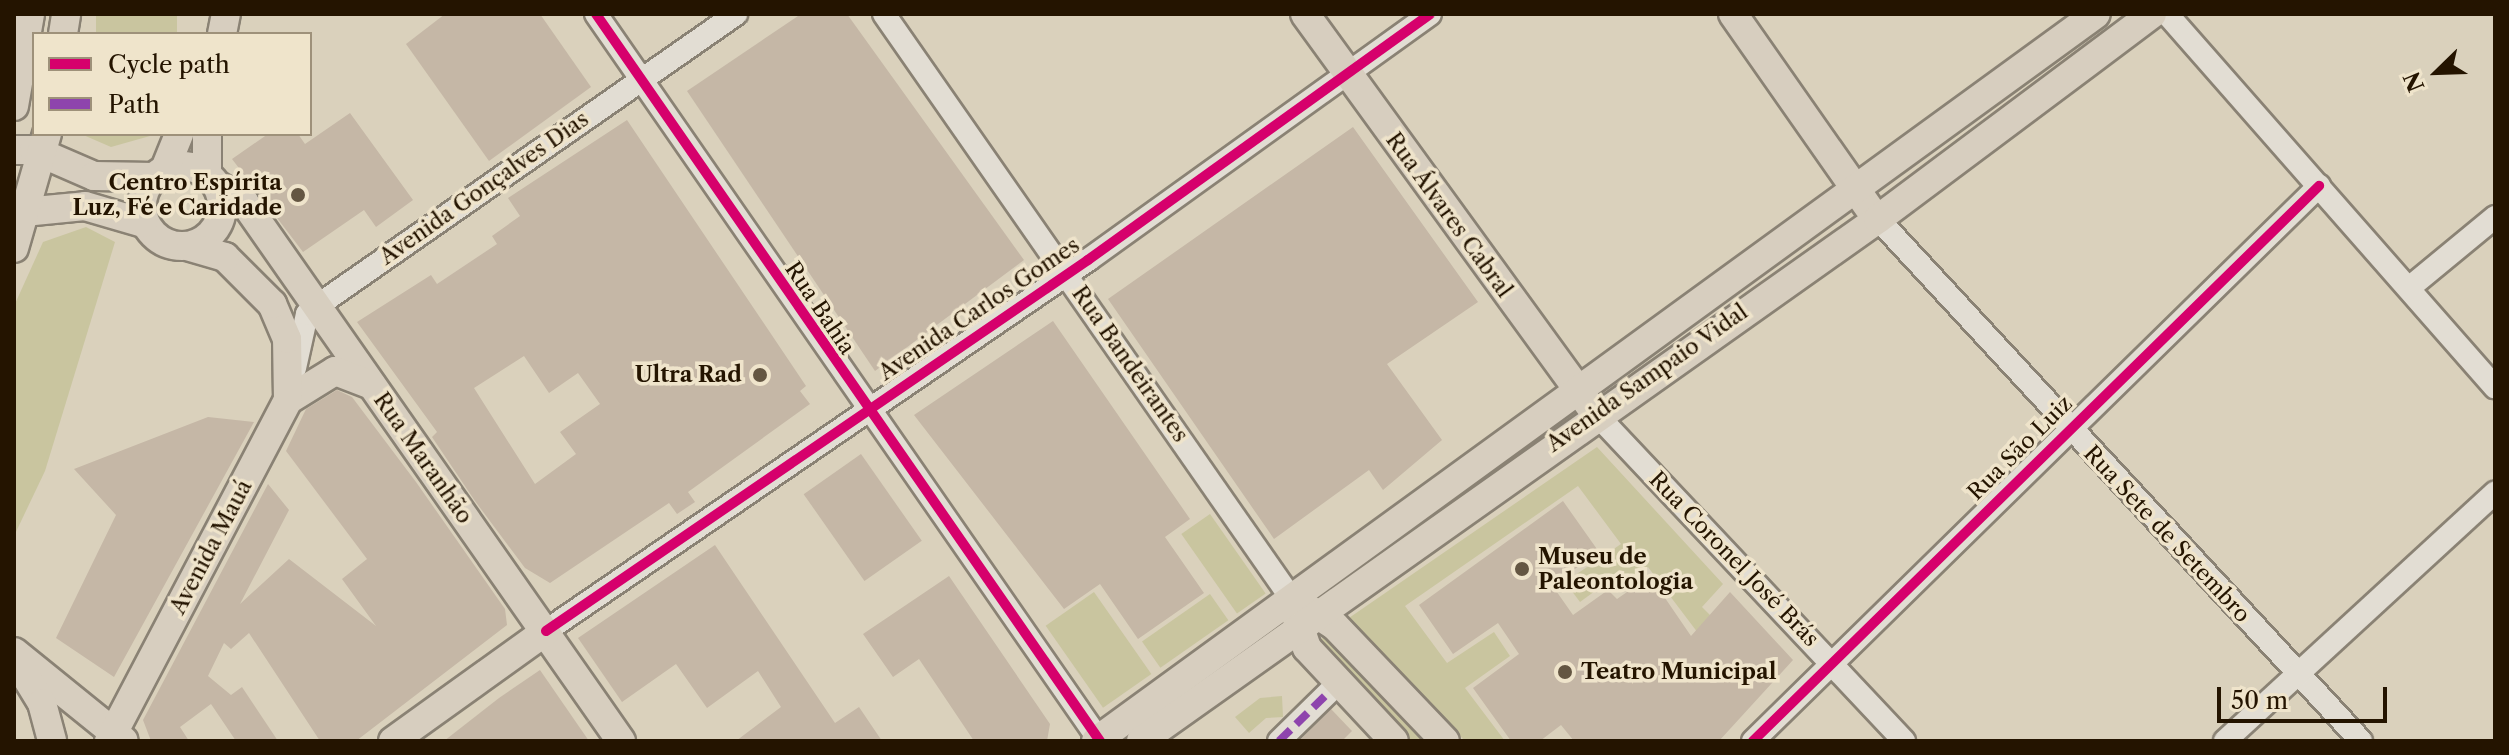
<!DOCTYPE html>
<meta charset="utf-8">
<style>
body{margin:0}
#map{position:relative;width:2509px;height:755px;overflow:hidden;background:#dad1bc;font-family:"Libre Caslon Text",serif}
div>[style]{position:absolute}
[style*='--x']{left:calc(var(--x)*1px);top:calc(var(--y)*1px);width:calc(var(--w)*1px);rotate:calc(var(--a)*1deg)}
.green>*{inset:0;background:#c9c59f;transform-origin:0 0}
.building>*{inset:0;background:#c5b7a6;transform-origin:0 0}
.roads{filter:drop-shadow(2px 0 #8a8274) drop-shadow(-2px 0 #8a8274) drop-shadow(0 2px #8a8274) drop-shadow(0 -2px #8a8274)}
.minor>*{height:22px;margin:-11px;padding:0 11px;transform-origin:11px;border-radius:11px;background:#e2ddd3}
.major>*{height:28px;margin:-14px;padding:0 14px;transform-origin:14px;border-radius:14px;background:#d7cebf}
.major>.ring{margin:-14px;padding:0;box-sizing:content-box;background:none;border:28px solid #d7cebf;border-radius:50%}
.quiet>*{height:8px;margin-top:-4px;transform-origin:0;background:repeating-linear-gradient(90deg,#8e44ad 0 16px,transparent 0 24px)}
.cycleway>*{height:10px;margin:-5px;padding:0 5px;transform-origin:5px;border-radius:5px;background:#d6006c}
.dots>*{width:22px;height:22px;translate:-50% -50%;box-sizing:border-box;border:4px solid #efe4cb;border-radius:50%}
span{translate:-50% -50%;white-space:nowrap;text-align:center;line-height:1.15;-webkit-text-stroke:7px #efe4cb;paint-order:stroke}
.poi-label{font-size:22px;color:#241400;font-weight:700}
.right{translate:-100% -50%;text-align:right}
.left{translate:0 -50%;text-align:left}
.street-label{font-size:22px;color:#241400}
.frame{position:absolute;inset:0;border:16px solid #241400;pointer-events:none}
.legend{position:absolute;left:32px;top:32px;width:280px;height:104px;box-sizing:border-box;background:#efe4cb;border:2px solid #9e917a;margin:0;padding:10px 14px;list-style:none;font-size:24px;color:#241400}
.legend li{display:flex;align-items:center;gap:16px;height:40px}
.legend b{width:40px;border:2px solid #9e917a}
.north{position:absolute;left:2397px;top:32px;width:80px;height:80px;-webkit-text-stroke:6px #efe4cb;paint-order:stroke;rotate:247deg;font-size:22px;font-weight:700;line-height:32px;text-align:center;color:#241400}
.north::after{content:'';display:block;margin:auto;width:28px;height:36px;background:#241400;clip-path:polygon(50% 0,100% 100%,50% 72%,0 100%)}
.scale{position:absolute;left:2217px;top:687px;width:170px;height:36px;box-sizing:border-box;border:4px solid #241400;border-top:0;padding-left:10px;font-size:24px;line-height:28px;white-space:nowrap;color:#241400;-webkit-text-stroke:6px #efe4cb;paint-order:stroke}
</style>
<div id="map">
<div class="green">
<div style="left:96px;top:14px;width:81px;height:20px"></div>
<div style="clip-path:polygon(81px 134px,157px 134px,111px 147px)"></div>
<div style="clip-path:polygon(86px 227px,115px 242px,45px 471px,14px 536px,14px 306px,43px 242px)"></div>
<div style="clip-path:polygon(1597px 447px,1723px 584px,1702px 607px,1713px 618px,1698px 633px,1648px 567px,1617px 589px,1610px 580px,1580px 602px,1565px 582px,1621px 544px,1578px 486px,1405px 606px,1447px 663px,1494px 632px,1510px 656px,1465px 688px,1505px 741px,1465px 741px,1346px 620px)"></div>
<div style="left:1210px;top:514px;width:97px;height:35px;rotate:55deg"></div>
<div style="left:1094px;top:592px;width:100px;height:59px;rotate:55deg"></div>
<div style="left:1210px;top:594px;width:32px;height:83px;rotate:55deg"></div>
<div style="left:1327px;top:634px;width:146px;height:14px;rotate:47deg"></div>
<div style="clip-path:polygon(1282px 696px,1283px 717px,1266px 718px,1249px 733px,1235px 717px,1260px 698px)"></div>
</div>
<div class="building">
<div style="clip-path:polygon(445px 14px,540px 14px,591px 87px,489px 161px,406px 44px)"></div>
<div style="clip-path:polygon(801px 14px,847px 14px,1024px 260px,875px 371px,687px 91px)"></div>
<div style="clip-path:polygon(350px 113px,413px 200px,376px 227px,364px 210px,303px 252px,232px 159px,268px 134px,298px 134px,305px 144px)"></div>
<div style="clip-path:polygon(evenodd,627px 120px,806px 386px,800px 391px,810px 404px,688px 492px,695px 502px,677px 514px,669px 503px,550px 583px,525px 568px,475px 501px,432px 437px,437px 432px,357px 322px,431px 275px,437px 284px,497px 244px,492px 236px,520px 216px,508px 198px,627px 120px,524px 356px,549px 393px,578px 373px,600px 404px,560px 432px,576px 454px,535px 484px,474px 388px,524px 356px)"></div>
<div style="clip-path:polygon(1353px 127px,1478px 302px,1387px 364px,1442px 440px,1383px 490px,1369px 470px,1274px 539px,1108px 299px)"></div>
<div style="clip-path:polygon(1053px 321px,1190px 519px,1165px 537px,1204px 593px,1138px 639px,1100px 584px,1064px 609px,914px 415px)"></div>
<div style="clip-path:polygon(337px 390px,352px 397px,416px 482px,505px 609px,507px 625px,356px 741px,320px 741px,249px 633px,231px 649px,224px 643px,208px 676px,231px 695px,242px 687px,278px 741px,236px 741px,211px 704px,180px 727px,189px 741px,151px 741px,143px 720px,268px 484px,289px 510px,240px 604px,289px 559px,376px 626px,342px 579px,367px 559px,286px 451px,306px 409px)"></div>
<div style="clip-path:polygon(208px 417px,254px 422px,114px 677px,56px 638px,116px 515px,74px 469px)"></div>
<div style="left:861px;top:454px;width:106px;height:70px;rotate:55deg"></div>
<div style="clip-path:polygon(1563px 501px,1599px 552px,1552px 585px,1573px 615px,1608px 590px,1617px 599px,1650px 576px,1691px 636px,1730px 592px,1793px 660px,1719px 741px,1574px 741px,1561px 725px,1540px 741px,1511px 741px,1473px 688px,1519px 654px,1498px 623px,1453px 654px,1419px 605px)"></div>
<div style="clip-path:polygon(715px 545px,835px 723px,859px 707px,882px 741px,736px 741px,781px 707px,758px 671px,707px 708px,676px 664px,622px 702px,578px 638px)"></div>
<div style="clip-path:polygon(949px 576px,1050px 724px,1047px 741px,974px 741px,919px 659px,893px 677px,863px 634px)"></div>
<div style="clip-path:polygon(540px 670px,589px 741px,444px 741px,499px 698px)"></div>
<div style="clip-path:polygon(1331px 709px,1352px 731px,1342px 741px,1299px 741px)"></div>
</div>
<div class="roads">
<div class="minor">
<div style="--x:596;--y:14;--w:885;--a:55.27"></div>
<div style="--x:884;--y:14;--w:712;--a:55.13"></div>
<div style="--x:2167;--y:14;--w:497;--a:48.7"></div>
<div style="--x:1878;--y:219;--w:711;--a:47.22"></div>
<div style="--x:2409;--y:288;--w:112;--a:-39.5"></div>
<div style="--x:295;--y:368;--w:55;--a:-77.5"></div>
<div style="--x:307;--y:314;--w:13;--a:-39"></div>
<div style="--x:317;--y:306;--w:511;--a:-34.87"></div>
<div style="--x:1595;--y:413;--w:451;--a:46.7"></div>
<div style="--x:546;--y:631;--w:657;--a:-34.39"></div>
<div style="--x:1088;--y:260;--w:421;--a:-35.7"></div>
<div style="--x:1279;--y:741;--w:71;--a:-44.4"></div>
<div style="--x:1753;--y:741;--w:793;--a:-44.44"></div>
<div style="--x:2225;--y:741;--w:367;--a:-42.6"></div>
</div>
<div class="major">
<div style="--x:1305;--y:14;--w:485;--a:54"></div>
<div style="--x:1733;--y:14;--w:236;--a:55"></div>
<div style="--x:63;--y:34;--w:20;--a:-81"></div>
<div style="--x:222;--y:34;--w:20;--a:-79"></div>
<div style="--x:14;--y:106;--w:93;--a:-80.1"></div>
<div style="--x:14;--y:150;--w:20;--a:0"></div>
<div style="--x:34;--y:150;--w:65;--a:23.4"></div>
<div style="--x:94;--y:176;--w:60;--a:1"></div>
<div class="ring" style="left:142px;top:166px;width:52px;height:52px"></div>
<div style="--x:165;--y:169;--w:38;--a:-68"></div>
<div style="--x:207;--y:173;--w:39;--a:-90"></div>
<div style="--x:217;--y:185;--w:32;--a:32"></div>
<div style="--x:244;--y:202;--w:658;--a:55.03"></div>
<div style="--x:14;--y:213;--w:71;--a:-5.6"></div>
<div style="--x:85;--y:206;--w:60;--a:16.3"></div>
<div style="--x:14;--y:248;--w:119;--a:-73.9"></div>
<div style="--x:288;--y:400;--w:55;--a:-31.7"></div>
<div style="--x:335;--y:371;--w:39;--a:21"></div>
<div style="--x:1301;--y:604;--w:40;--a:32.9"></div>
<div style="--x:1335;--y:626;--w:159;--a:46.3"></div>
<div style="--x:1294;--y:610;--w:40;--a:71.1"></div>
<div style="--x:1307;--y:648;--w:127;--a:46.9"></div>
<div style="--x:14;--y:652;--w:141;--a:39"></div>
<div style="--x:17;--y:662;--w:48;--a:58.6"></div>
<div style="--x:42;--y:703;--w:39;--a:75"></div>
<div style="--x:109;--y:741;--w:385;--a:-62.3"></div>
<div style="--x:288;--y:400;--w:61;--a:-90.9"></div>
<div style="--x:287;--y:339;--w:38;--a:-113"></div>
<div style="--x:272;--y:304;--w:66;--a:-135"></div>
<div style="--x:225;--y:257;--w:35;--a:-164"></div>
<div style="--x:393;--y:741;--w:188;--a:-35.7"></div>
<div style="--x:1096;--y:741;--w:1236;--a:-36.02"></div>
<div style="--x:1141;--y:741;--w:903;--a:-35.31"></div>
<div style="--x:1878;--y:219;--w:342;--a:-36.8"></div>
</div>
</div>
<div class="quiet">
<div style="--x:1279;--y:741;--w:71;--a:-44.4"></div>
</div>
<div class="cycleway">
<div style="--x:596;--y:14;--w:885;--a:55.27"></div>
<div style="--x:546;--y:631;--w:657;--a:-34.39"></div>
<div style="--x:1088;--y:260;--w:421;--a:-35.7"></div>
<div style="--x:1753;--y:741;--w:793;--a:-44.44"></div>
</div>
<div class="dots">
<div style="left:298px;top:195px;background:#645642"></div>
<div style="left:760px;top:375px;background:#645642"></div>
<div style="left:1522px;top:569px;background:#645642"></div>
<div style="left:1565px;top:672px;background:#645642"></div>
</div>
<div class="poi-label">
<span class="right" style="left:282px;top:195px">Centro Espírita<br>Luz, Fé e Caridade</span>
<span class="right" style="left:742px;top:375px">Ultra Rad</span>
<span class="left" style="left:1538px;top:569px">Museu de<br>Paleontologia</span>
<span class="left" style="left:1581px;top:672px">Teatro Municipal</span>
</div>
<div class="street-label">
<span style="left:484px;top:188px;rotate:-35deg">Avenida Gonçalves Dias</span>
<span style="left:1449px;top:215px;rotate:54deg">Rua Álvares Cabral</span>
<span style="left:820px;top:308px;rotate:56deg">Rua Bahia</span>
<span style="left:979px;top:309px;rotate:-34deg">Avenida Carlos Gomes</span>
<span style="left:1130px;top:364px;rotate:55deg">Rua Bandeirantes</span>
<span style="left:1647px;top:378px;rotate:-35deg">Avenida Sampaio Vidal</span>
<span style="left:2020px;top:448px;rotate:-45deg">Rua São Luiz</span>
<span style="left:423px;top:458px;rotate:55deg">Rua Maranhão</span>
<span style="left:2167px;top:534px;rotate:47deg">Rua Sete de Setembro</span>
<span style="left:211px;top:547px;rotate:-62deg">Avenida Mauá</span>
<span style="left:1734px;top:559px;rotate:46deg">Rua Coronel José Brás</span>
</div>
<div class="frame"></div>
<ul class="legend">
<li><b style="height:10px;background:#d6006c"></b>Cycle path</li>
<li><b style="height:10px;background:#8e44ad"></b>Path</li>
</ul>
<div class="north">N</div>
<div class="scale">50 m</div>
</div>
